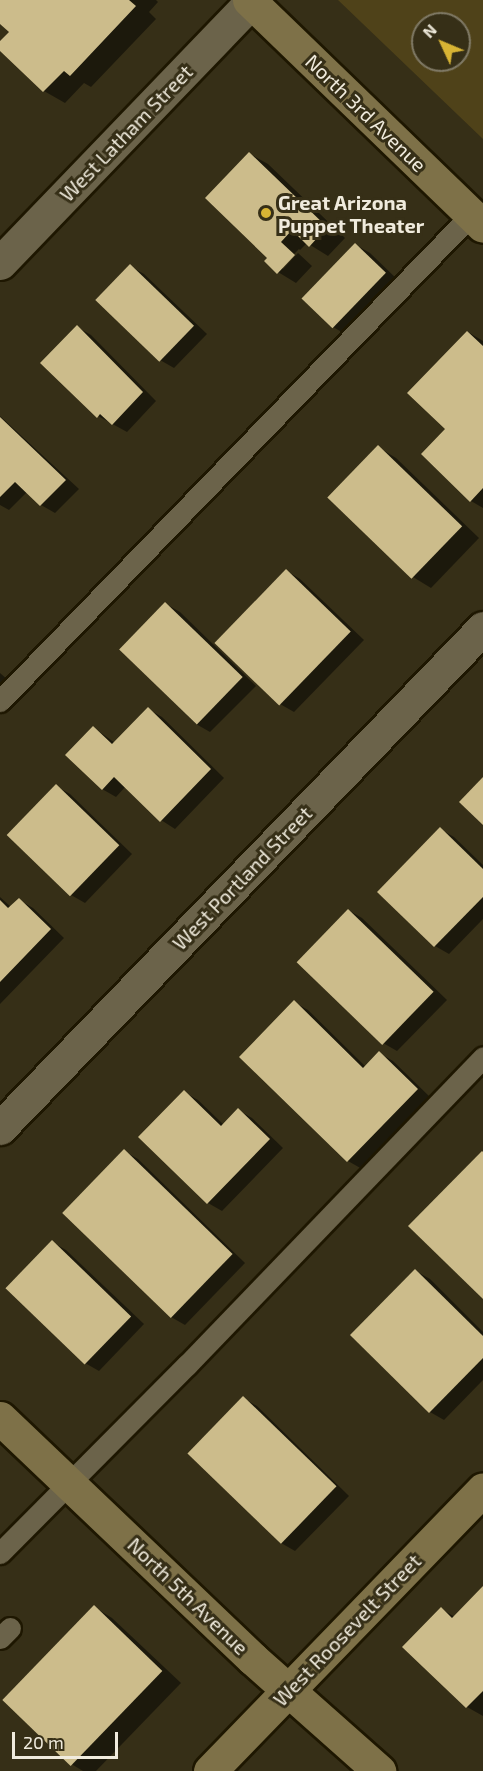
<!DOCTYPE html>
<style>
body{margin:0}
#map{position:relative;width:483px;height:1771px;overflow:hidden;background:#362f17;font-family:"Exo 2",sans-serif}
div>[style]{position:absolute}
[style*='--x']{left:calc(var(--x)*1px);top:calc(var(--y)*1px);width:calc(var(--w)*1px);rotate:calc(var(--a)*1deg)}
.green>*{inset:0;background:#4f4219}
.shadow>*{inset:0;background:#0007}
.building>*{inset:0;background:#ccbc8b;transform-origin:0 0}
.roads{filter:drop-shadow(2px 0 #1e1701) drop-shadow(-2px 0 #1e1701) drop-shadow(0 2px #1e1701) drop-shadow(0 -2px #1e1701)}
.lane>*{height:21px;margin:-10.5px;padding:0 10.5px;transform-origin:10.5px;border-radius:10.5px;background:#6b634a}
.street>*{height:33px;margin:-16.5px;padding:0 16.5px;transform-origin:16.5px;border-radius:16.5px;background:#6b634a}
.secondary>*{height:33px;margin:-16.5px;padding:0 16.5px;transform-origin:16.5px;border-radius:16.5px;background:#7e7148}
.dots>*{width:16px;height:16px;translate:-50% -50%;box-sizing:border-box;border:3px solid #362f17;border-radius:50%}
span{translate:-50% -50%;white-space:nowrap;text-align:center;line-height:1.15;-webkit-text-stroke:6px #362f17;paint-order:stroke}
.street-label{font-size:20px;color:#f0ebdd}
.poi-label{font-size:20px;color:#f0ebdd;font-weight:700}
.left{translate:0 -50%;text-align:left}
.north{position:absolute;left:411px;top:12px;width:60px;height:60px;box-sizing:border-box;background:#362f17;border:2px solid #807a66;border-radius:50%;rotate:314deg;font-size:16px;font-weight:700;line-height:24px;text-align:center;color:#f0ebdd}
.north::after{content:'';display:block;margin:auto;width:21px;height:27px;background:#d8b434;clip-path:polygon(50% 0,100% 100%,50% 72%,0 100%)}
.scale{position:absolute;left:12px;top:1732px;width:106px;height:27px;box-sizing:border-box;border:3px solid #f0ebdd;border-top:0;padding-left:8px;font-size:18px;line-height:21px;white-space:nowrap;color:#f0ebdd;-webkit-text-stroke:4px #362f17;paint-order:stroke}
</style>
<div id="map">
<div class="green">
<div style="clip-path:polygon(evenodd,338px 0,483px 0,483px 139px,338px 0,423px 24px,459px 24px,459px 60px,423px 60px,423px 24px)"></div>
</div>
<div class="shadow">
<div style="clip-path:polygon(0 0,156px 0,158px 2px,149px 12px,156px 19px,91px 87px,84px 83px,65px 103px,44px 91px,0 49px,0 43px,11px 32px,0 22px)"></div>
<div style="clip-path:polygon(250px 154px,268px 164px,345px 238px,328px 256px,307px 243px,300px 250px,299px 249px,281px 267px,283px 269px,298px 253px,312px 266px,296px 283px,278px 272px,269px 258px)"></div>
<div style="clip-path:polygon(356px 245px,370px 253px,399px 281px,347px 335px,333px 327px)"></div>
<div style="clip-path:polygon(130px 266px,144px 274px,207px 334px,174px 368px,160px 360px)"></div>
<div style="clip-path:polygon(77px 327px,91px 335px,156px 401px,127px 432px,98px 416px)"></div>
<div style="clip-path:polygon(468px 332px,483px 341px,483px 508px,471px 501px,447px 429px)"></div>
<div style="clip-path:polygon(0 416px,79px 489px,55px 513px,41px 505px,27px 492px,9px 510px,0 505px)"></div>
<div style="clip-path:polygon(378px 447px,396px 458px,479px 538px,431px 588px,413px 577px)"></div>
<div style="clip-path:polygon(287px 571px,300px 579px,364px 640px,294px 712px,280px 704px,217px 643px)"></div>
<div style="clip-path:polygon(166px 604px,180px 612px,256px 686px,210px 732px,196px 724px,121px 650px)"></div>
<div style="clip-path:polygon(0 673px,8px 680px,0 689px)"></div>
<div style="clip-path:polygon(148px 709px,162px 717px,224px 778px,175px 829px,161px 820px,126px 786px,116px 797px,102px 789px,93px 727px,115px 743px)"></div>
<div style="clip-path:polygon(56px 786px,70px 794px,132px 854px,85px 903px,71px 895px,9px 835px)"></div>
<div style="clip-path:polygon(440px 829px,454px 837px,483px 865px,483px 919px,449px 954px,435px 946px,379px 892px)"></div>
<div style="clip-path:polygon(0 897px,11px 907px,19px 900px,33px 908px,64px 938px,0 1004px)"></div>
<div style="clip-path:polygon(348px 910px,362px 918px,447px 1000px,397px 1051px,383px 1043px,299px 962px)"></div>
<div style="clip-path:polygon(294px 1002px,308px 1010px,366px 1067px,379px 1053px,393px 1061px,431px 1098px,362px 1169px,348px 1161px)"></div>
<div style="clip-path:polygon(184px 1092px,198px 1100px,224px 1125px,238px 1110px,252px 1118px,283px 1148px,222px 1211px,208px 1203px,140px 1137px)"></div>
<div style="clip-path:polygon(124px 1151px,138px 1159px,245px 1263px,185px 1325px,171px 1317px,64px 1213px)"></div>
<div style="clip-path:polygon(52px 1242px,66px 1250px,144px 1324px,99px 1371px,85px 1363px)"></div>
<div style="clip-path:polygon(416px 1271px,430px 1279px,483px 1332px,483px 1380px,444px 1420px,430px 1412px)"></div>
<div style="clip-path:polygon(243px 1398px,257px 1406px,349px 1496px,295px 1551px,281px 1543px)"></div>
<div style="clip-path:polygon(483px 1588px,483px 1716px,467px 1707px,405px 1647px,441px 1609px,455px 1617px)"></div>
<div style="clip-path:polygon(94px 1607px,112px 1618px,181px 1683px,96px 1771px,83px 1771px,73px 1765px,5px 1700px)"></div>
</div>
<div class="building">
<div style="clip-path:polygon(0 0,129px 0,136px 6px,70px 76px,64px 71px,43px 92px,0 51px,0 41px,9px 32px,0 24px)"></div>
<div style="clip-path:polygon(249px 152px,327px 227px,309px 247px,292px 230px,281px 242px,295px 255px,277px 274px,264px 261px,267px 258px,205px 198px)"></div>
<div style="left:355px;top:243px;width:43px;height:77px;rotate:44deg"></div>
<div style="left:130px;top:264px;width:89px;height:50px;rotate:44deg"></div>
<div style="clip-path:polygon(77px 325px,143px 392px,112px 425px,100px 414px,97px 418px,40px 363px)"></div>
<div style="clip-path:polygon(467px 331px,483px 346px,483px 488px,470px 502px,421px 454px,445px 429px,407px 393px)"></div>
<div style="clip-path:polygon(0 417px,66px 480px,40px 506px,15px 482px,0 497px)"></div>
<div style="left:378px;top:445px;width:117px;height:73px;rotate:44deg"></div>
<div style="left:286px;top:569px;width:90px;height:103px;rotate:44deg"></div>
<div style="left:165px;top:602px;width:108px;height:66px;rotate:44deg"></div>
<div style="clip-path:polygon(148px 707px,211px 769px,160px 822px,114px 777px,102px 790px,65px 755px,93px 726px,112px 744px)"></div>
<div style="clip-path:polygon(483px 777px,483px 825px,459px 802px)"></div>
<div style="left:56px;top:784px;width:88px;height:71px;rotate:44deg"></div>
<div style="clip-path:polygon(440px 827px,483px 869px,483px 897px,434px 947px,377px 892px)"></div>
<div style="clip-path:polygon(19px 898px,51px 929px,0 982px,0 900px,8px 908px)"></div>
<div style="left:348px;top:909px;width:119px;height:74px;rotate:44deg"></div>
<div style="clip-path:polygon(294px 1000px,363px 1068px,379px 1051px,418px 1089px,347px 1162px,239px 1057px)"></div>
<div style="clip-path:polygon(184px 1090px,221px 1126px,238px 1108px,270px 1139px,207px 1204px,138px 1137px)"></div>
<div style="left:124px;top:1149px;width:151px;height:89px;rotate:44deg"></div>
<div style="clip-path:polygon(482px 1151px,483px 1152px,483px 1299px,408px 1226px)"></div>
<div style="left:52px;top:1240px;width:110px;height:67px;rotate:44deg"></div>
<div style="clip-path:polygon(415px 1269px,483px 1336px,483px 1358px,429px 1413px,350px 1335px)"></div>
<div style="left:243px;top:1396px;width:130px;height:80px;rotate:44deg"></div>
<div style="clip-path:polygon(483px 1586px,483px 1691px,466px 1708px,402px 1647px,441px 1607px,452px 1618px)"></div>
<div style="left:94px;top:1605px;width:95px;height:132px;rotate:44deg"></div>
</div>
<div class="roads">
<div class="lane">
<div style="--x:0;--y:701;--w:677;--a:-45.9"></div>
<div style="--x:0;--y:1553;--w:265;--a:-45.2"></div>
<div style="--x:187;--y:1365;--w:427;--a:-46.1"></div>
<div style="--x:0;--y:1638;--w:14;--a:-45"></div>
</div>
<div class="street">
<div style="--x:0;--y:263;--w:362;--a:-46.1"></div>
<div style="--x:0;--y:1128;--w:695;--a:-45.99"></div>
</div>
<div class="secondary">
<div style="--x:249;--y:0;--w:325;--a:44"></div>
<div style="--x:0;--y:1418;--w:349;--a:43.6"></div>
<div style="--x:253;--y:1659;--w:169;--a:41.6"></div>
<div style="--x:210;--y:1771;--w:392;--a:-45.9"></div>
</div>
</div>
<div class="dots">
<div style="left:266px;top:213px;background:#d8b434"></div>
</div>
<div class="street-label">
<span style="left:366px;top:113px;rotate:44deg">North 3rd Avenue</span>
<span style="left:126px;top:133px;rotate:-46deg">West Latham Street</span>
<span style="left:242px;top:878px;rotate:-46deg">West Portland Street</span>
<span style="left:188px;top:1596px;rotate:44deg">North 5th Avenue</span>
<span style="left:347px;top:1630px;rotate:-46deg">West Roosevelt Street</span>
</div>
<div class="poi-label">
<span class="left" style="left:278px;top:214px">Great Arizona<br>Puppet Theater</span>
</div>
<div class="north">N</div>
<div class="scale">20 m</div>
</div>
